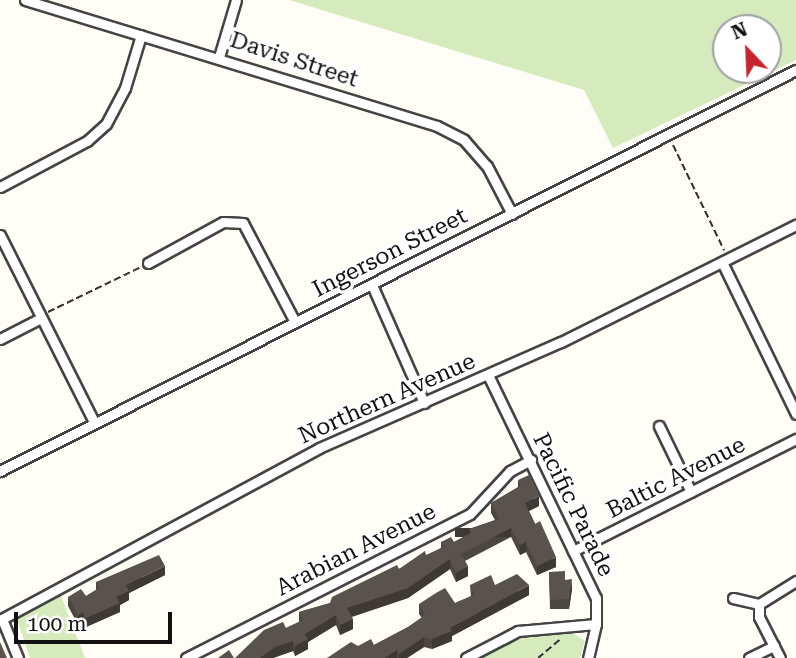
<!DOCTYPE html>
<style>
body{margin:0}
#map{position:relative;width:796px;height:658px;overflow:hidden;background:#fffdf5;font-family:"Roboto Serif",serif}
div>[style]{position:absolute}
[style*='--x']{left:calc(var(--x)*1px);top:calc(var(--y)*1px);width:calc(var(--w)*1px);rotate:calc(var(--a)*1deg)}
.green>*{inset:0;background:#d5ebbd}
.path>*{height:2px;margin-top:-1px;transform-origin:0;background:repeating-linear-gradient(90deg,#333 0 7px,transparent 0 10.5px)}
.roads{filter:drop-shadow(2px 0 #444) drop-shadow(-2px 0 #444) drop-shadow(0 2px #444) drop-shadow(0 -2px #444)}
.street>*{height:9px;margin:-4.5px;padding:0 4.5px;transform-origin:4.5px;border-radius:4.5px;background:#fff}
.wall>*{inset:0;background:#4d4742}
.shaded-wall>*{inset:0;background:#3f3936;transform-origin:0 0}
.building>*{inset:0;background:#5a524d}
span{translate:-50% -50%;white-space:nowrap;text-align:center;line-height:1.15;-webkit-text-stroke:7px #fff;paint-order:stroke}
.street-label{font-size:23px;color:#111}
.north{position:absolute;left:712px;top:14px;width:70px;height:70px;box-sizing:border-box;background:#fff;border:2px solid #a0a0a0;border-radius:50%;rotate:337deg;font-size:19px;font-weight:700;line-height:28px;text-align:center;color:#111}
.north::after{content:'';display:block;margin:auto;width:24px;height:32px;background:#c4262e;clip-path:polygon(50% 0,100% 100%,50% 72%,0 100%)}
.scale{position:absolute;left:14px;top:612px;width:158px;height:32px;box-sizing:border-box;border:4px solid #111;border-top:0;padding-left:9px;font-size:21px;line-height:24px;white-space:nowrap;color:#111;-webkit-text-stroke:5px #fff;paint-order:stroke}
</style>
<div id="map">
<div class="green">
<div style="clip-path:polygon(evenodd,289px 0,796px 0,796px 60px,613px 148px,584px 90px,289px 0,768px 28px,768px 70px,726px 70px,726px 28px,768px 28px)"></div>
<div style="clip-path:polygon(60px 593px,85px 658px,30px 658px,17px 620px)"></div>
<div style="clip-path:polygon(572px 632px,585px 641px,580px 658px,481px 658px,533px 633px)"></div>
</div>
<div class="path">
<div style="--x:673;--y:145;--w:117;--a:64.1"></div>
<div style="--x:48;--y:312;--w:103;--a:-25.8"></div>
<div style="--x:538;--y:658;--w:31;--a:-40"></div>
</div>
<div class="roads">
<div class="street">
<div style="--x:25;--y:0;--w:431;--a:17"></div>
<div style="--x:437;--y:126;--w:30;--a:27"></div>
<div style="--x:464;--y:140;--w:35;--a:49"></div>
<div style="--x:487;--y:166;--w:54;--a:62.5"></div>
<div style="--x:219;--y:57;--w:59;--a:-73.4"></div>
<div style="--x:0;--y:187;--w:98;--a:-27.9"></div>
<div style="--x:87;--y:141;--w:25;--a:-42"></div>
<div style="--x:106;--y:124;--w:41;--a:-62.2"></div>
<div style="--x:125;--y:88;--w:55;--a:-73.2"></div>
<div style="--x:0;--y:235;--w:209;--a:63.3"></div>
<div style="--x:722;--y:262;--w:169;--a:64"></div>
<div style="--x:148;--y:263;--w:85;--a:-28.7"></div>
<div style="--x:223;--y:222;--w:20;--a:3"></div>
<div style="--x:243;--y:223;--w:112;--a:62.3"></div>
<div style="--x:372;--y:285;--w:129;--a:66.2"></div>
<div style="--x:0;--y:339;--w:46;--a:-27.1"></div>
<div style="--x:488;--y:375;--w:248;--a:64.2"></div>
<div style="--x:596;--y:598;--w:26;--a:90"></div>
<div style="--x:596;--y:624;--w:35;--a:103"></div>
<div style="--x:659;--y:426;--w:73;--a:64.1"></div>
<div style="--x:0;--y:471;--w:891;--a:-26.74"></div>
<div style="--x:573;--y:551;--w:250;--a:-26.7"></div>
<div style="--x:733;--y:598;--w:27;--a:13"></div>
<div style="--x:759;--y:604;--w:13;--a:90"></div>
<div style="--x:759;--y:617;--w:46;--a:62.9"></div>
<div style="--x:759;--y:604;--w:44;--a:-31.9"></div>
<div style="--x:2;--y:619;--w:42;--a:67.7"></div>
<div style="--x:0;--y:620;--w:362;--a:-28.3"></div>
<div style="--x:319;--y:448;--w:264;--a:-23.7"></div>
<div style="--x:561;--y:342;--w:263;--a:-26.5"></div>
<div style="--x:186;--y:658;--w:318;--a:-26.9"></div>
<div style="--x:470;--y:514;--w:59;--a:-47.1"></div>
<div style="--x:510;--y:471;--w:24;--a:-28"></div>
<div style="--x:466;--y:658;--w:59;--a:-27.4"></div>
<div style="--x:518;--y:631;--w:78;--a:-5.1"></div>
<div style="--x:749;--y:658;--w:28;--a:-26"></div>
</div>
</div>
<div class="wall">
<div style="clip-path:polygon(518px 480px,539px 506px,529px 511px,556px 567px,537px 575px,526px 552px,520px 555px,511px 537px,465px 561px,468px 576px,456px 582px,450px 569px,408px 598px,352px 617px,353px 629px,340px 635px,336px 625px,308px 642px,308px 649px,295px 656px,293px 651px,273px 658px,235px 658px,286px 628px,299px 622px,299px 612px,330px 603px,441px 548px,441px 542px,454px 542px,469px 534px,469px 529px,495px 520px,491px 513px,491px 503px,518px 487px)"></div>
<div style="clip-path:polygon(549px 572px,565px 580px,572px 589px,569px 609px,550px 609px)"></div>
<div style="clip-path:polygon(165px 575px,129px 593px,129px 600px,120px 605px,120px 612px,86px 627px,83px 622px,78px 625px,68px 606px,68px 597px,86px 596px,96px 590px,96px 582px)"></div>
<div style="clip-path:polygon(470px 585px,495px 585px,529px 595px,452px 636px,452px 641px,432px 649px,424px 647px,407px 658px,327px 658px,358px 646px,374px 645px,408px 627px,422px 618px,419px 614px,419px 604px,455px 603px,471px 596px)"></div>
</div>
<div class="shaded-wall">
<div style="clip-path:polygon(539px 496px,539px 506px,525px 513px,525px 503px)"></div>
<div style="left:511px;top:528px;width:9px;height:56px;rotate:90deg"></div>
<div style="clip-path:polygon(526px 542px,526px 552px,520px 555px,520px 545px)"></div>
<div style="clip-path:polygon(556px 557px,556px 567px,537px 575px,537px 566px)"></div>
<div style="clip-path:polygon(450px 559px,450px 569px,408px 598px,347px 618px,347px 608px)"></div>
<div style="clip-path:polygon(165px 566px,165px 575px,129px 593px,129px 600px,120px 605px,120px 612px,86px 627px,86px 618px,116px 597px,126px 585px)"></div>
<div style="clip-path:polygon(468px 566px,468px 576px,456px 582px,456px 573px)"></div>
<div style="clip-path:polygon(572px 579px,572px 589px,569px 609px,569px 599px)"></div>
<div style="clip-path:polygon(529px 585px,529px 595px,452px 636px,452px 641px,432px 649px,432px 639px,450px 628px)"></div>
<div style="clip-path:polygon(83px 612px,83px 622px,78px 625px,78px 615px)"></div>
<div style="clip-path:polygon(336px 615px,336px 625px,308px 642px,308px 649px,295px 656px,295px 646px,305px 634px)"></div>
<div style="clip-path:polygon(353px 619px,353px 629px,340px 635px,340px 625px)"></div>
<div style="clip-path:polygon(424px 637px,424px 647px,407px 658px,399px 658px,399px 654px)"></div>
<div style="clip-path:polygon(293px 641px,293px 651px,273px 658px,260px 658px,275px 647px)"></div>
<div style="clip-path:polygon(397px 650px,397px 658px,384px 658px)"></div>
</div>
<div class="building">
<div style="clip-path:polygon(529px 475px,539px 496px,525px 503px,535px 524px,540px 521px,556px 557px,537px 566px,526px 542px,520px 545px,511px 528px,461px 554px,468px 566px,456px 573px,450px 559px,408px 588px,347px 608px,353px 619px,340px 625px,336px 615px,305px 634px,308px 639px,295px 646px,293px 641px,275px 647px,260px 658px,235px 658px,264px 630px,283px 622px,286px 628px,303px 620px,299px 612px,330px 603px,332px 597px,397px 565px,399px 569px,425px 551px,426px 555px,444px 547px,441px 542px,451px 537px,454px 542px,471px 533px,469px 529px,499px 519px,491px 503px,521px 486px,518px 480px)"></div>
<div style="clip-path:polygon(159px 555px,165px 566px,126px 585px,129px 591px,116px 597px,120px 603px,86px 618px,83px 612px,78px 615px,68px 597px,81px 589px,86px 596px,99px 588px,96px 582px)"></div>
<div style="clip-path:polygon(565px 571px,565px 580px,572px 579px,569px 599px,550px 600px,549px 572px)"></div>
<div style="clip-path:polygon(517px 574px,529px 585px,450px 628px,452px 631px,432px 639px,424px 637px,399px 654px,397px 650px,384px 658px,327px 658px,351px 642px,358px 646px,371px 639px,374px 645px,408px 627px,425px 615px,419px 604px,436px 593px,445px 588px,455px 603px,475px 595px,470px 585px,491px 575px,495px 585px)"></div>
<div style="clip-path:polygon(0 642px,7px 658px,0 658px)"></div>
<div style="clip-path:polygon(229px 650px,234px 658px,218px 658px)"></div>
</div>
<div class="street-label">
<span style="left:294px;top:60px;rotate:18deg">Davis Street</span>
<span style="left:390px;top:253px;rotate:-27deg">Ingerson Street</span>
<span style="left:387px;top:399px;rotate:-24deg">Northern Avenue</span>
<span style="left:676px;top:478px;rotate:-27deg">Baltic Avenue</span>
<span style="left:573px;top:505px;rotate:64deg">Pacific Parade</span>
<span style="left:356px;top:550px;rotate:-27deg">Arabian Avenue</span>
</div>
<div class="north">N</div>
<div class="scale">100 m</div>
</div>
